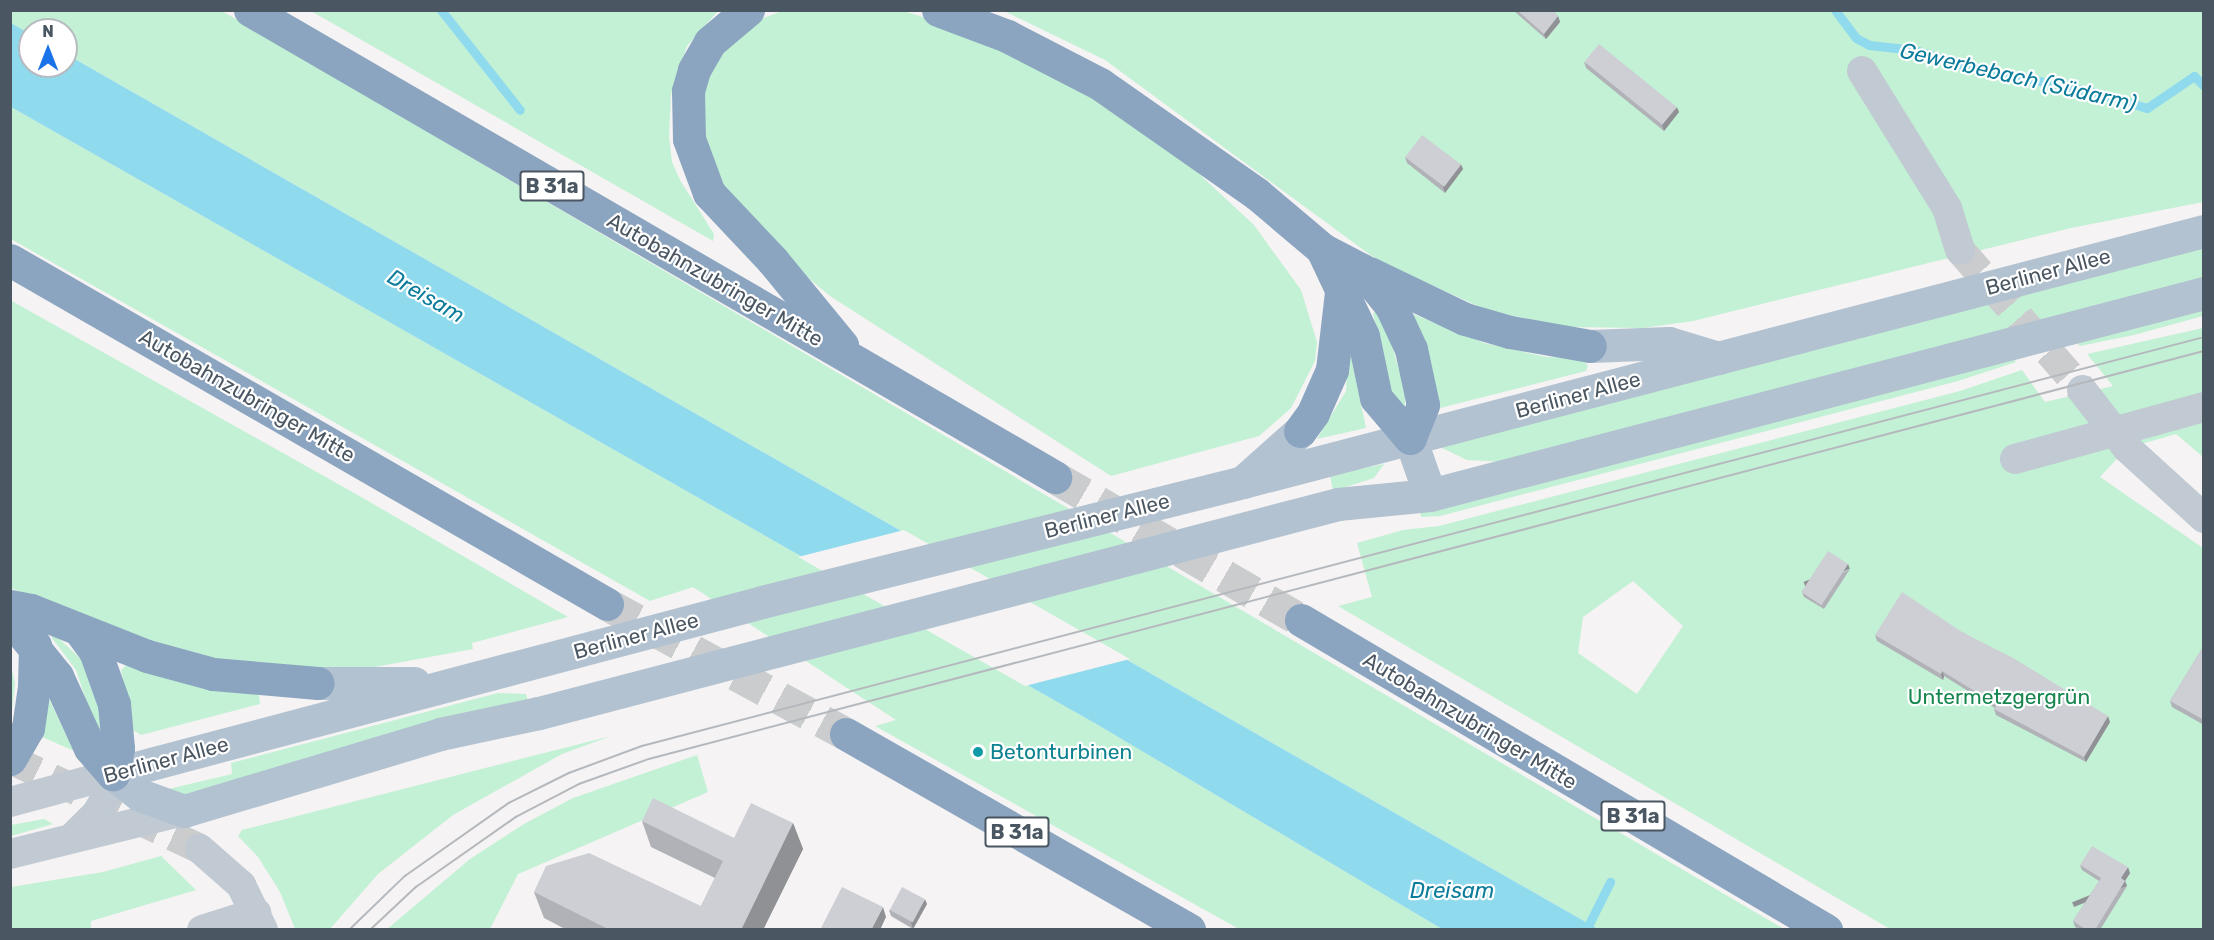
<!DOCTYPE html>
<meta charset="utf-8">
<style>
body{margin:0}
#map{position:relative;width:2214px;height:940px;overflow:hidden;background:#f5f3f3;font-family:Rubik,sans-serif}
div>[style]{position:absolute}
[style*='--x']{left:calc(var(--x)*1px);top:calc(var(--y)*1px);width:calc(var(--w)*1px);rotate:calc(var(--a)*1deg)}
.green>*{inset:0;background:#c3f1d5}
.water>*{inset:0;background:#90daee}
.pier>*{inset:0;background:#f5f3f3}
.stream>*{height:9px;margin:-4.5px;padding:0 4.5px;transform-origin:4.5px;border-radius:4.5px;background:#90daee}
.minor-tunnel>*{height:30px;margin-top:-15px;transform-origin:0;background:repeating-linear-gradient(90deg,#caccce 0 30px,transparent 0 45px)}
.highway-tunnel>*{height:33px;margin-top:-16.5px;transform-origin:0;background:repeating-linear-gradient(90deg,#caccce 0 33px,transparent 0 49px)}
.minor>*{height:30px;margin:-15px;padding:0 15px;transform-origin:15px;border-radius:15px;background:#c1cad2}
.major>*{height:33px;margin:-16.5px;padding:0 16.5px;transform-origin:16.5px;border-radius:16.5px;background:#b3c2d1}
.highway>*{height:33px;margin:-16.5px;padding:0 16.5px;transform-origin:16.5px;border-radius:16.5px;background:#8ba5c1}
.tram>*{height:1.5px;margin:-0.75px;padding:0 0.75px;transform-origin:0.75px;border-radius:0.75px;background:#b5b8bd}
.wall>*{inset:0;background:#b0b2b7}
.shaded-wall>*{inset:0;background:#909195;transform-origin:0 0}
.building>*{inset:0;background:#cdcfd5;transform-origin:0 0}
.dots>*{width:16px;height:16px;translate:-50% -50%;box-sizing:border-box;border:3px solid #fff;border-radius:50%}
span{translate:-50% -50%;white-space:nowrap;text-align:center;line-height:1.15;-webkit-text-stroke:4.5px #fff;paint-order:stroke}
.shield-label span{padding:2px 4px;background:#fff;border:2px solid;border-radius:4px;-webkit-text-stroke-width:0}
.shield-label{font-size:20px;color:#4a5661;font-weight:700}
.street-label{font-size:21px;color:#4a5661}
.park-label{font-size:21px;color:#17864f}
.culture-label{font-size:21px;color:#0d838f}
.left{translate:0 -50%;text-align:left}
.water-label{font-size:22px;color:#0c7c9b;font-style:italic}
.frame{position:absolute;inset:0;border:12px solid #4a5661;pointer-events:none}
.north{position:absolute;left:18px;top:18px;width:60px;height:60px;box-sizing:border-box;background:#fff;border:2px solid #b7bbc0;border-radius:50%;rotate:0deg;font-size:16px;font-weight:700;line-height:24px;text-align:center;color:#4a5661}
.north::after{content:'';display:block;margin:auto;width:21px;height:27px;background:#1a73e8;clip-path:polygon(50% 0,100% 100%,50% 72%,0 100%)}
</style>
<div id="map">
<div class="green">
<div style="clip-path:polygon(11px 11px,222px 11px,1784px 929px,1598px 929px,66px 54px,66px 30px,30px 30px,30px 34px,11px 23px)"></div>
<div style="clip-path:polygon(311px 11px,718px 11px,687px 46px,671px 94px,669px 136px,672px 162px,680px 180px,714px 234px,713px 241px)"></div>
<div style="clip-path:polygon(782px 11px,904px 11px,926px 18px,1046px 68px,1156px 134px,1254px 225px,1301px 290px,1317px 342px,1315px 361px,1291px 408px,1259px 436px,1111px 476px,830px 296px,789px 262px,730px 199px,704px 150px,702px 93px,720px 51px,756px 21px)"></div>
<div style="clip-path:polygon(1004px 11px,2203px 11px,2203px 202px,2071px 228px,1693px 321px,1643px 328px,1568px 327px,1489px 311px,1380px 262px,1105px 60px)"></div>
<div style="clip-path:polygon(11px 107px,1098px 725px,1442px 929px,1239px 929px,875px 726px,896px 720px,693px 587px,650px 601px,11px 239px)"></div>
<div style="clip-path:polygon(2203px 244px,2203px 279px,1506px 462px,1467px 460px,1440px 447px)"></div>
<div style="clip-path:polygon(10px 300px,363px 498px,568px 617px,472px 643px,473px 649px,353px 671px,209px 659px,100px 626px,11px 588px)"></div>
<div style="clip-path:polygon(2203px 307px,2203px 316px,2134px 335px,2080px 346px,2075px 341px)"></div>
<div style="clip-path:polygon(1381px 310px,1405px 389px,1405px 409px,1392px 398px,1373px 313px)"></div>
<div style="clip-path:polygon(1413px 314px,1484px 343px,1546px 357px,1581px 358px,1588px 366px,1586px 371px,1440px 408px,1430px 358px)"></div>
<div style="clip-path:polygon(evenodd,2203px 328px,2203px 457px,2176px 434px,2127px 448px,2100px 477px,2203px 548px,2203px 929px,1890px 929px,1338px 606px,1372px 597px,1357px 543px,1403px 530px,1439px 526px,1960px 391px,2022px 370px,2045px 402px,2113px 386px,2087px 354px,2203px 328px,1633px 581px,1683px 626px,1637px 694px,1578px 653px,1583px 617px,1633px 581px)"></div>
<div style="clip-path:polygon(1348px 357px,1351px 357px,1366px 428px,1317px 439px,1346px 391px)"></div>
<div style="clip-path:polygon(2012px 357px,2016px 362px,1958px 381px,1440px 516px,1421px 517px,1420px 511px)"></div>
<div style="clip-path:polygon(1384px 464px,1374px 478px,1333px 491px,1330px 475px)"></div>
<div style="clip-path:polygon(53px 633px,83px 661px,107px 729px,97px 732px,76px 670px,52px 638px)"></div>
<div style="clip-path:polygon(128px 664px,259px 695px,260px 704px,141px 735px,133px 730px,121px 670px)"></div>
<div style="clip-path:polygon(11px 666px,15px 683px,11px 721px)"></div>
<div style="clip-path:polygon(45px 691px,74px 751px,40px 736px)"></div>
<div style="clip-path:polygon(498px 693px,526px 694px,528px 701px,194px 797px,160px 791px,232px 774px,231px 763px)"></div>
<div style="clip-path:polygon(611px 736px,562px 754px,453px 815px,378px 874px,330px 929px,295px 929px,280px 892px,258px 857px,238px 836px,242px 830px)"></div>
<div style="clip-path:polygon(697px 755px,708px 792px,518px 874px,490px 929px,386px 930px,470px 859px,524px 824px,573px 798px)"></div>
<div style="clip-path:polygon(44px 819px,53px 824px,11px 836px,11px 825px)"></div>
<div style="clip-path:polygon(161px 856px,196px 890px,91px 921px,91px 929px,11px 929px,11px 887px,103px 872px)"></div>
</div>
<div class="water">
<div style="clip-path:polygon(11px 23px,30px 34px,30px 66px,66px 66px,66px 54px,1598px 929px,1442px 929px,1098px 725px,11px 107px)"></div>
</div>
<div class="pier">
<div style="clip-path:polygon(904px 530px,1130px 659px,1025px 686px,798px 557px)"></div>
</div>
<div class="stream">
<div style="--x:441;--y:10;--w:127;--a:51.7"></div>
<div style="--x:1835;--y:10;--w:35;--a:53"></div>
<div style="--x:1856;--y:38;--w:15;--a:28"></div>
<div style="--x:1869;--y:45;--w:46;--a:6.2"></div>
<div style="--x:1915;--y:50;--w:53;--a:17.4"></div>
<div style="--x:1966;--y:66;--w:130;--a:11.6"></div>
<div style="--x:2093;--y:92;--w:56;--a:16.5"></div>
<div style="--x:2147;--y:108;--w:57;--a:-34.2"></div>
<div style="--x:2194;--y:76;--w:14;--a:45"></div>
<div style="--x:1586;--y:930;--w:54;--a:-63.4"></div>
</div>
<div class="minor-tunnel">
<div style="--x:1960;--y:250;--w:186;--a:48.9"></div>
<div style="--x:10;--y:759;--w:210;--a:25.3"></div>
</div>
<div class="highway-tunnel">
<div style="--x:1055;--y:477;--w:285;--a:30.2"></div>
<div style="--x:607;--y:604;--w:272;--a:28.5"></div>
</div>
<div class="minor">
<div style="--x:1862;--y:71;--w:161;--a:58.2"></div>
<div style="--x:1947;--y:208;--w:44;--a:72.8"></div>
<div style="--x:2082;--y:390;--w:73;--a:52.2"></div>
<div style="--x:2127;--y:448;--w:104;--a:42.3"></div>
<div style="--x:2015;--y:459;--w:196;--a:-15.4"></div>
<div style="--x:10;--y:802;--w:107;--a:-15.2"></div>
<div style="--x:113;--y:774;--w:21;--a:104"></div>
<div style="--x:108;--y:794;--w:22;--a:120"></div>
<div style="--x:97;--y:813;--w:33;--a:135"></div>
<div style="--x:200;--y:849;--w:55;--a:41.3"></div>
<div style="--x:241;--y:885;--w:50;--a:63.9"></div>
<div style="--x:10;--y:854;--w:179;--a:-13.9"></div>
<div style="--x:202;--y:930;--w:57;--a:-17.5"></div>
</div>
<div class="major">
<div style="--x:1590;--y:346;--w:79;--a:-2.2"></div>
<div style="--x:1669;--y:343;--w:52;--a:16.7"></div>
<div style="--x:1410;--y:438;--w:60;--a:70.7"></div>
<div style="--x:1246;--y:479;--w:72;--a:-41.6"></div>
<div style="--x:318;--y:683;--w:96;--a:0"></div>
<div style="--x:113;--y:774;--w:34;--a:38"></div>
<div style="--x:140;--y:795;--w:47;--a:20"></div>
<div style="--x:184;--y:811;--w:267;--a:-16.7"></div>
<div style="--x:440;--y:734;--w:101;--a:-12"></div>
<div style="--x:539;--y:713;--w:826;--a:-14.66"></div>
<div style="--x:1338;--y:504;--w:92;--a:-5.6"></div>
<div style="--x:1430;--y:495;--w:800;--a:-14.63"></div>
<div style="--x:113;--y:774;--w:671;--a:-14.84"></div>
<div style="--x:762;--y:602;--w:496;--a:-14"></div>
<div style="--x:1243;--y:482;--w:993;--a:-14.64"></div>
</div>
<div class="highway">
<div style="--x:250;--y:10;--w:931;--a:30.12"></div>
<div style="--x:748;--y:10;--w:50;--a:139.9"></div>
<div style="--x:710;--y:42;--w:32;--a:120"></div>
<div style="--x:694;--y:70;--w:22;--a:106"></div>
<div style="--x:688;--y:91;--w:48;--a:88.8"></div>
<div style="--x:689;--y:139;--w:58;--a:69.7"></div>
<div style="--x:709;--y:193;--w:93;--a:46.7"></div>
<div style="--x:773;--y:261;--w:109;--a:50.6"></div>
<div style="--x:938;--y:10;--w:74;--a:20.6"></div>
<div style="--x:1007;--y:36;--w:105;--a:27.3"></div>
<div style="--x:1100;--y:84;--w:192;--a:35"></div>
<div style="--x:1257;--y:194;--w:85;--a:40.2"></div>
<div style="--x:1322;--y:249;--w:45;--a:27.7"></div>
<div style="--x:1362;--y:270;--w:46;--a:51.1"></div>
<div style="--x:1391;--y:306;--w:47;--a:65.1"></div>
<div style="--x:1411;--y:349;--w:57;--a:77.9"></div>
<div style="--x:1423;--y:405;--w:35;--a:112"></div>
<div style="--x:1410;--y:438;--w:52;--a:-130.4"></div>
<div style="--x:1376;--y:398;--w:63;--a:-101.8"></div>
<div style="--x:1363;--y:336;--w:96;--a:-115.2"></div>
<div style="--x:10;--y:260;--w:689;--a:29.95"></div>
<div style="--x:1369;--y:273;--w:106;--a:25.6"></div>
<div style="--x:1465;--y:319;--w:47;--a:16.1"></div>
<div style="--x:1510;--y:332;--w:81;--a:9.9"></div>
<div style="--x:1300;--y:431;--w:22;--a:-54"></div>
<div style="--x:1313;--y:413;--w:47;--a:-66.2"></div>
<div style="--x:1332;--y:370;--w:79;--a:-83.4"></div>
<div style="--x:10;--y:606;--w:21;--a:11"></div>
<div style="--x:31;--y:610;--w:125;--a:21.6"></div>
<div style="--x:147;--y:656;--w:68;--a:15.3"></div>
<div style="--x:213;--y:674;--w:105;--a:4.9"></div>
<div style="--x:10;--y:618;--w:75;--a:51"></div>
<div style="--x:57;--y:676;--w:79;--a:65.4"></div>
<div style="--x:90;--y:748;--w:35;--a:49"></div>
<div style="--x:1301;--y:620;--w:610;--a:30.56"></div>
<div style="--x:81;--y:632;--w:24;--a:54"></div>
<div style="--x:95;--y:651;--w:56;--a:70.3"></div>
<div style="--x:114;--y:704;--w:44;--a:84.8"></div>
<div style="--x:118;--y:748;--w:26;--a:101"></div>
<div style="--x:846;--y:734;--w:395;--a:29.7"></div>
<div style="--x:10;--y:759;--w:36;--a:-60"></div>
<div style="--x:28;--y:728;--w:41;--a:-81.7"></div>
<div style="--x:34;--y:687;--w:42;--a:-88.6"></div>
</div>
<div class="tram">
<div style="--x:349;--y:930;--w:78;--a:-44"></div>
<div style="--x:405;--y:876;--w:127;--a:-35.1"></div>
<div style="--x:509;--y:803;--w:67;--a:-26.6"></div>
<div style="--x:569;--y:773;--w:78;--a:-20.3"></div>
<div style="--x:642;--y:746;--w:1615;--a:-14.67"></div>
<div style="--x:370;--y:930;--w:63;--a:-43.1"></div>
<div style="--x:416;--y:887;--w:122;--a:-35"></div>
<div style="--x:516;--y:817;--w:71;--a:-27.6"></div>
<div style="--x:579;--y:784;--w:74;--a:-19.7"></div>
<div style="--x:649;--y:759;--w:1608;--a:-14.7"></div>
</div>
<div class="wall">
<div style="clip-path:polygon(1513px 10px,1552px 10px,1558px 16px,1560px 22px,1546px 39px)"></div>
<div style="clip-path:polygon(1584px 62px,1679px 112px,1664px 131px,1586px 68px)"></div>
<div style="clip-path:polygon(1405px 157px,1463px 169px,1445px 193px,1407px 163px)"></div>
<div style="clip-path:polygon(1850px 569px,1824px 609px,1804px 597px,1802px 592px)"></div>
<div style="clip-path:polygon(1962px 632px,2110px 722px,2086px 762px,1996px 715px,1994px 709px,1995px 708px,1944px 676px,1943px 680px,1877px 641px,1875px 635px)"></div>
<div style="clip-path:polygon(2203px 647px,2204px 725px,2172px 707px,2170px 701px)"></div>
<div style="clip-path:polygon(642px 821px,734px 838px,793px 823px,803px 849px,763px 930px,567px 930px,544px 918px,534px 892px,701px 906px,715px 878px,651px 847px)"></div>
<div style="clip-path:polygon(2080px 865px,2130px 873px,2125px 881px,2127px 886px,2100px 930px,2080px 930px,2075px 927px,2073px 921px,2099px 881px,2082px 870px)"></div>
<div style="clip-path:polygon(927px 904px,913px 929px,891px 916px,889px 910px)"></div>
</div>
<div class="shaded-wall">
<div style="clip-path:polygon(1558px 16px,1560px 22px,1546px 39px,1544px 34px)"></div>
<div style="clip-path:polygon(1677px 107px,1679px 112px,1664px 131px,1662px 125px)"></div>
<div style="clip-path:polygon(1461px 164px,1463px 169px,1445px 193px,1443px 187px)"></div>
<div style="left:1848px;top:564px;width:5px;height:48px;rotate:68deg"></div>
<div style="clip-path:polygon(1942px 671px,1944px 676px,1943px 680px,1941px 674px)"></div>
<div style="clip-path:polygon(2108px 716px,2110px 722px,2086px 762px,2084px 757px)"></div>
<div style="clip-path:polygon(793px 823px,803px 849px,763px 930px,741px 930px)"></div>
<div style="clip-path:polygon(2128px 867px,2130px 873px,2123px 884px,2121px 878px)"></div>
<div style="left:2125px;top:881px;width:5px;height:57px;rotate:68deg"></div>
<div style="clip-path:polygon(925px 899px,927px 904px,913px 929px,911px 923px)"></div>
<div style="clip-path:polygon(883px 907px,886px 917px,880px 930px,871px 930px)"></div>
</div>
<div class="building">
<div style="clip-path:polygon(1517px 10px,1552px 10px,1558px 16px,1544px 34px)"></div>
<div style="left:1599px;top:44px;width:100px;height:23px;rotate:39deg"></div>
<div style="left:1422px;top:135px;width:49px;height:28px;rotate:37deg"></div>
<div style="left:1828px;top:551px;width:24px;height:49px;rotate:33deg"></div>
<div style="clip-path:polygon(1902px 592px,1962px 632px,2013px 658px,2108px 716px,2084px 757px,1994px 709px,1997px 705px,1942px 671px,1941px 674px,1875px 635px)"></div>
<div style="clip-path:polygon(2203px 647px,2204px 647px,2204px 720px,2170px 701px)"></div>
<div style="clip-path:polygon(653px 798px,734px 838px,751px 803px,793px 823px,741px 930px,610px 930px,534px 892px,546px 866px,589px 853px,701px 906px,723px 861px,642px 821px)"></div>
<div style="clip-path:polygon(2092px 846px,2128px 867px,2121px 878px,2125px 881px,2095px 930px,2087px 930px,2073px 921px,2101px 878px,2080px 865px)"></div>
<div style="clip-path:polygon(842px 887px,883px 907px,871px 930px,820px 930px)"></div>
<div style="left:902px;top:887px;width:26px;height:26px;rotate:28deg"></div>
</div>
<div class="dots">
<div style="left:978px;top:752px;background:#0f9aa8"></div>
</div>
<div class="shield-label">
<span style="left:552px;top:186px">B 31a</span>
<span style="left:1633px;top:816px">B 31a</span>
<span style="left:1017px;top:832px">B 31a</span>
</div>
<div class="street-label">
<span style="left:2048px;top:272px;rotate:-15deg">Berliner Allee</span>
<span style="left:715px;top:280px;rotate:30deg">Autobahnzubringer Mitte</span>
<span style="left:1578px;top:395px;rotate:-15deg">Berliner Allee</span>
<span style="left:247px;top:396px;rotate:30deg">Autobahnzubringer Mitte</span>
<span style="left:1107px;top:516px;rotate:-14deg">Berliner Allee</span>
<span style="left:636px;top:636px;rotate:-15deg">Berliner Allee</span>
<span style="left:1470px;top:721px;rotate:31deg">Autobahnzubringer Mitte</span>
<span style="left:166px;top:760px;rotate:-15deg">Berliner Allee</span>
</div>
<div class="park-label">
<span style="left:1999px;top:697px">Untermetzgergrün</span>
</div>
<div class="culture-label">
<span class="left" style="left:990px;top:752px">Betonturbinen</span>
</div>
<div class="water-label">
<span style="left:2018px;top:77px;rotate:13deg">Gewerbebach (Südarm)</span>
<span style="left:426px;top:296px;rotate:30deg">Dreisam</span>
<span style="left:1452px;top:891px">Dreisam</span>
</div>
<div class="frame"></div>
<div class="north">N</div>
</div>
